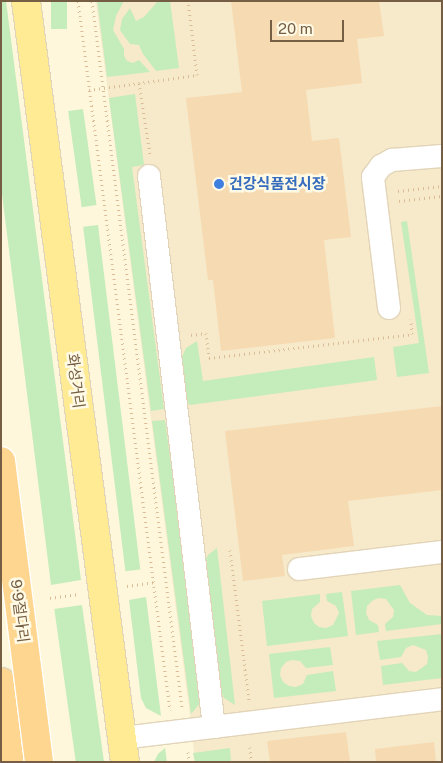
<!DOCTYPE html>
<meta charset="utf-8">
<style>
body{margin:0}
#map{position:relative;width:443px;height:763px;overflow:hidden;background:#fef7dc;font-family:"Public Sans","Noto Sans KR",sans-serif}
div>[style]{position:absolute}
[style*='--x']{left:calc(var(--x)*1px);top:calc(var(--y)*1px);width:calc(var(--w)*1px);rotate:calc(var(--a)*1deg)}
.residential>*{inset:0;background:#f6eaca}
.green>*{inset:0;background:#c5ecbb;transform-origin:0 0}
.building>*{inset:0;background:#f6dab2}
.path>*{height:3px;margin-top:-1.5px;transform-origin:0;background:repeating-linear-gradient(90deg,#dabd96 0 1px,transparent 0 5px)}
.roads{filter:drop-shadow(1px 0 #e2d4b8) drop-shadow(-1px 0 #e2d4b8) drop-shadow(0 1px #e2d4b8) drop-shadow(0 -1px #e2d4b8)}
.minor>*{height:22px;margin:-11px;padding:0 11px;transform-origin:11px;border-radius:11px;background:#fff}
.primary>*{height:28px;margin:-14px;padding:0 14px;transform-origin:14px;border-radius:14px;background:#ffeb93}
.trunk>*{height:28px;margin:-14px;padding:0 14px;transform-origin:14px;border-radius:14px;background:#ffd690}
.bridges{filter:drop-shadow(1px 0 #fff) drop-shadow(-1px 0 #fff) drop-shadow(0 1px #fff) drop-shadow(0 -1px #fff)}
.trunk-bridge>*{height:28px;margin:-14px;padding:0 14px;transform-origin:14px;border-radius:14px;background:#ffd690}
.dots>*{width:14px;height:14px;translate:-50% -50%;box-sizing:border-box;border:2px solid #fffae5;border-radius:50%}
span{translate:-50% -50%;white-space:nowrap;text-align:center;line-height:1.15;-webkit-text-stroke:5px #fffae5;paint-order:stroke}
.shop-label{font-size:15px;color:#366cbe;font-weight:700}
.left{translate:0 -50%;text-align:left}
.street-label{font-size:15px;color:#755e44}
.frame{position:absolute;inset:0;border:2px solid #755e44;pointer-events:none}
.scale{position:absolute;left:270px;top:20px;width:74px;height:22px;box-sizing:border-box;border:2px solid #755e44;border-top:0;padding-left:6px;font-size:15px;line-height:18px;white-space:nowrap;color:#755e44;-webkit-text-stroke:4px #fffae5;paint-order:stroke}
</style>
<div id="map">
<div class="residential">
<div style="clip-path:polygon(96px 1px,442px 1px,442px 762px,195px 762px,190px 715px)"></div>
</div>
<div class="green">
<div style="clip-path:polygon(1px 1px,6px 1px,81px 580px,51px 585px,1px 186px)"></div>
<div style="left:51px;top:1px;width:16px;height:28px"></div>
<div style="clip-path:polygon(97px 1px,124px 1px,116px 16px,113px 30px,124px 49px,124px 56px,127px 61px,133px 63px,139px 60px,150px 72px,107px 77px)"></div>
<div style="clip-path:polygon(158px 1px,170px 1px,179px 68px,156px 71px,143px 54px,139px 45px,130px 44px,120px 30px,122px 19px,130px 8px,136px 21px,144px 17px)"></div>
<div style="clip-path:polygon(135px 94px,144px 165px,132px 167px,164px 409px,151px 411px,109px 98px)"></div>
<div style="left:83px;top:109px;width:97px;height:15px;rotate:82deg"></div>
<div style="clip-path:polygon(407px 221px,429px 373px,397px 377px,393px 347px,419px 343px,401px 222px)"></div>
<div style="left:98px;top:225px;width:347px;height:15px;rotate:83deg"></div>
<div style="clip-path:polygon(197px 341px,203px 381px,374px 357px,377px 380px,190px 405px,186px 401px,181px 359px,186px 348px)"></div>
<div style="clip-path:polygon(165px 420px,202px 695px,201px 702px,191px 714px,152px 421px)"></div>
<div style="clip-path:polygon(217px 548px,235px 705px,224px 698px,221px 691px,205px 561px,208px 555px)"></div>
<div style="clip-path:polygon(400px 585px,410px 603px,427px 615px,442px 616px,442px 624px,386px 631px,385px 624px,393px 617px,394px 610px,386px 599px,378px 598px,372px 601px,367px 606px,366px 613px,369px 620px,378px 625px,379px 632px,356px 635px,351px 591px)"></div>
<div style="clip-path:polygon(342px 592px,348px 636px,267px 646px,262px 601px,320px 594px,320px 602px,312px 609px,311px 616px,314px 623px,319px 627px,326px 628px,333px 625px,339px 613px,336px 606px,327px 601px,326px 594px)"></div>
<div style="clip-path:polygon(146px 597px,161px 716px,146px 708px,141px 698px,129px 600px)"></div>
<div style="left:82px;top:605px;width:158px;height:28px;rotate:82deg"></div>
<div style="clip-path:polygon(442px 634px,442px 678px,383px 685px,381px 666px,402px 663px,409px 671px,416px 672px,427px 664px,428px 657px,426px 650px,413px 645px,406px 648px,401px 657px,380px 660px,377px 641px)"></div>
<div style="clip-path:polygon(330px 647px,333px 665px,306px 668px,300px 661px,292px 660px,286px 662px,281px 668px,280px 675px,283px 682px,289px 686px,296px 687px,303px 684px,307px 675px,333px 671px,336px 691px,274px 698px,269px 654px)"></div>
<div style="clip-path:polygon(165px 748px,167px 762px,154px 762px,158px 754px)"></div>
<div style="clip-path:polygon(230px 748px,231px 762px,195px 762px,193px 753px)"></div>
</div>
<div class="building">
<div style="clip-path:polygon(231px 1px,379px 1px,384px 36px,357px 39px,362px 83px,306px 90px,312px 141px,339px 138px,351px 237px,324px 240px,335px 338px,221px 351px,213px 280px,208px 280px,186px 98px,242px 92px)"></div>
<div style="clip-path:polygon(442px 406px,442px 490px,348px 501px,354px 546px,282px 555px,285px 576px,243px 581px,225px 431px)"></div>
<div style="clip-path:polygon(346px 732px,350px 762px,270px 762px,267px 741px)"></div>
<div style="clip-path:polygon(434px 742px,436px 762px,376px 762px,375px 749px)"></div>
</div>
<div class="path">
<div style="--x:78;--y:1;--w:715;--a:82.61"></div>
<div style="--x:92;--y:1;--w:712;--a:82.74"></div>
<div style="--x:139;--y:83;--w:72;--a:81.2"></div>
<div style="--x:89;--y:90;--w:109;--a:-7.9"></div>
<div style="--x:197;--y:75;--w:75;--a:-96.9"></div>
<div style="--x:398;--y:191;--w:44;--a:-6.5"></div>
<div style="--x:399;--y:201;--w:43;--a:-6.6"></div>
<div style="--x:191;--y:335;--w:15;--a:-8"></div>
<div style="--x:206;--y:333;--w:25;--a:83"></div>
<div style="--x:209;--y:358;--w:204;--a:-6.7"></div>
<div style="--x:412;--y:334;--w:15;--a:-94"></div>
<div style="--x:230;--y:550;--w:151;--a:82.8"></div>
<div style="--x:127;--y:586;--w:27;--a:-8"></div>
<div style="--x:50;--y:598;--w:27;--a:-8"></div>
<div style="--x:250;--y:747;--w:15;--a:86"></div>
<div style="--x:188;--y:752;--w:10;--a:84"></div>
</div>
<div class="roads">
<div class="minor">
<div style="--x:149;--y:176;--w:555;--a:83.27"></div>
<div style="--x:389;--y:308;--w:132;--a:-97"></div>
<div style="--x:373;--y:177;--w:14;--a:-54"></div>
<div style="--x:381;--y:166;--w:13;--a:-29"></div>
<div style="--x:392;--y:160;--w:50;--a:-4.6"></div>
<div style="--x:299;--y:569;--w:144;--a:-6.8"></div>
<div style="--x:122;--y:738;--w:322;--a:-6.9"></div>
</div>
<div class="primary">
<div style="--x:26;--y:1;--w:767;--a:82.59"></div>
</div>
<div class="trunk">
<div style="--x:1;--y:682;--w:81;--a:82.9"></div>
</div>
</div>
<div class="bridges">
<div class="trunk-bridge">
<div style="--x:1;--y:461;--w:303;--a:82.8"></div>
</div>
</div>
<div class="dots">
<div style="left:219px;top:184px;background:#3f7fe0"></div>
</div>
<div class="shop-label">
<span class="left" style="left:229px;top:184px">건강식품전시장</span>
</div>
<div class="street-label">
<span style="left:76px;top:381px;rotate:83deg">화성거리</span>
<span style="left:20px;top:611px;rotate:83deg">9·9절다리</span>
</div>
<div class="frame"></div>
<div class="scale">20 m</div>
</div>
